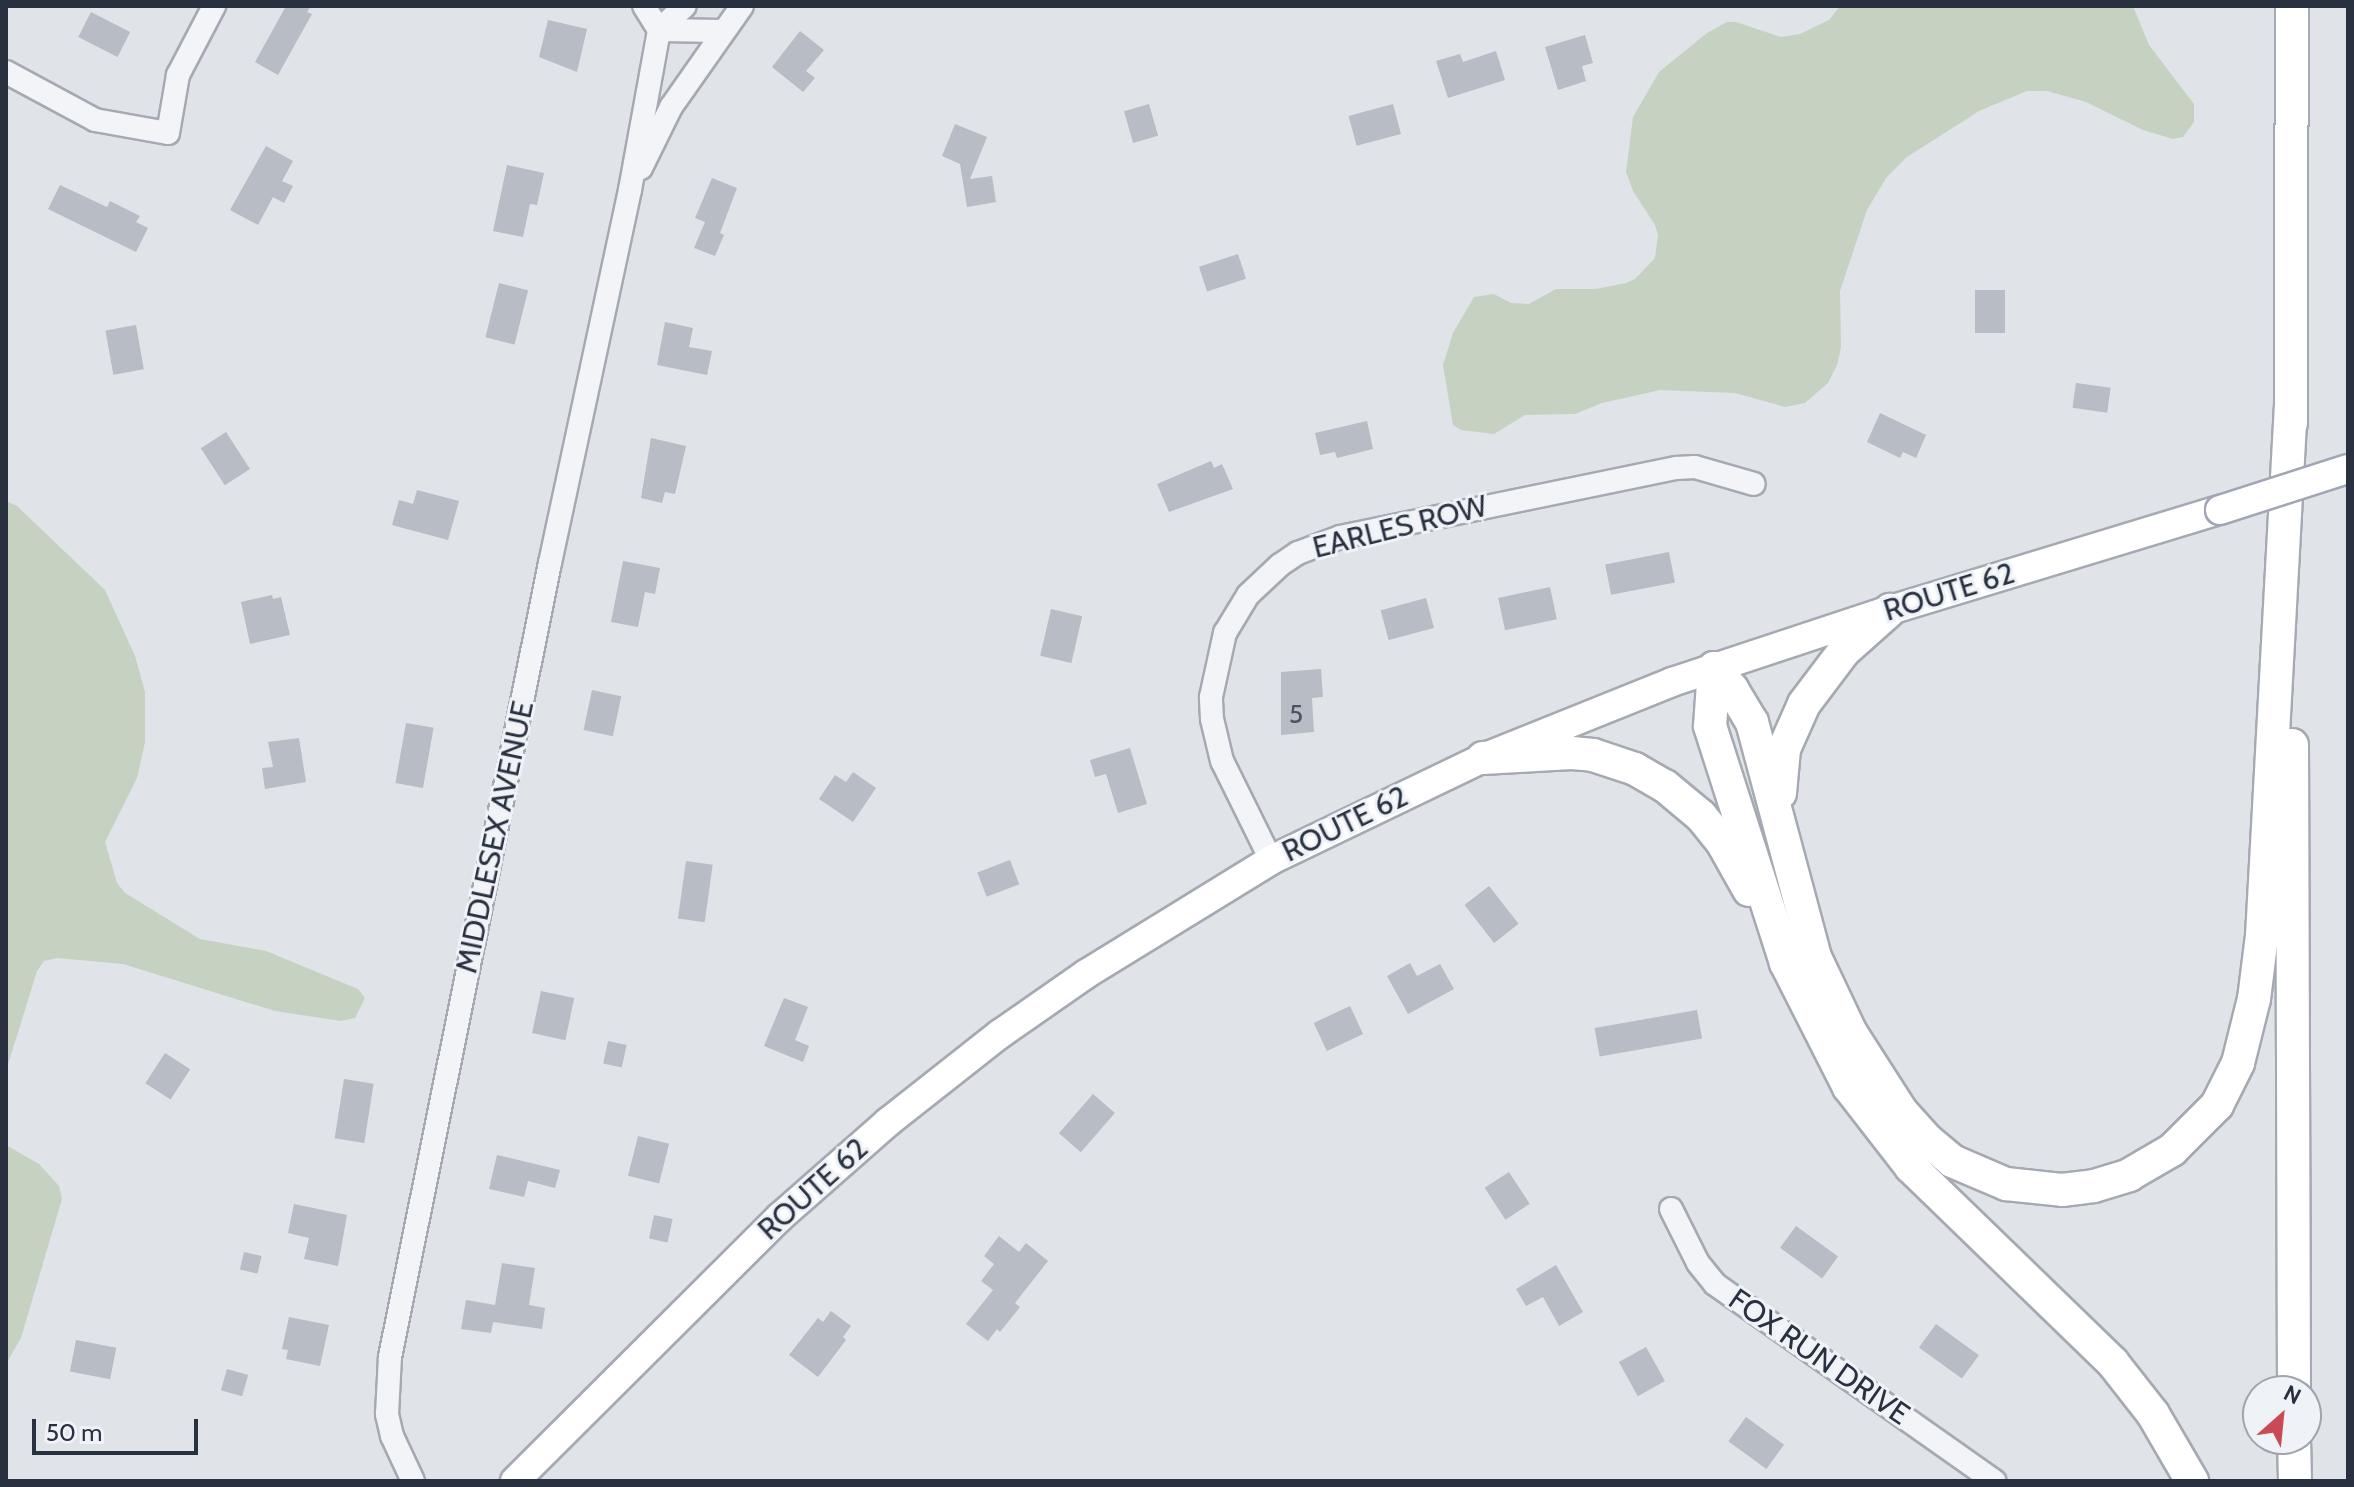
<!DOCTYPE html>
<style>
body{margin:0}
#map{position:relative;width:2354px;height:1487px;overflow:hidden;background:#e0e3e8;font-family:Cabin,sans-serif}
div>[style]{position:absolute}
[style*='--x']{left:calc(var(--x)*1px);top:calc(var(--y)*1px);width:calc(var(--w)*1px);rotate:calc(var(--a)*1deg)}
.green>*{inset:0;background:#c5d2c1}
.building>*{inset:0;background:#b7bcc5;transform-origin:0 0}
.roads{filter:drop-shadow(2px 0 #a5aab2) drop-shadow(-2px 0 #a5aab2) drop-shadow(0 2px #a5aab2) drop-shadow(0 -2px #a5aab2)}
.minor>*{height:22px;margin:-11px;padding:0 11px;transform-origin:11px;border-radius:11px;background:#f2f4f7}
.major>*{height:28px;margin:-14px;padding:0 14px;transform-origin:14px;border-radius:14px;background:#fff}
.highway>*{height:32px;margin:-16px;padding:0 16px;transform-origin:16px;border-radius:16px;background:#fff}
.bridges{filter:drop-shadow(2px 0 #a0a6b4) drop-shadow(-2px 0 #a0a6b4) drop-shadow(0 2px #a0a6b4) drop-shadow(0 -2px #a0a6b4)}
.major-bridge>*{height:28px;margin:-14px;padding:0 14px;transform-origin:14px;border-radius:14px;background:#fff}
span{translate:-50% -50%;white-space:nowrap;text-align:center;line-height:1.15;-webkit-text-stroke:6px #eff2f6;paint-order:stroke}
.number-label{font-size:26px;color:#4c5360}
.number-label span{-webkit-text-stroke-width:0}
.street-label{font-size:30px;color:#29303f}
.frame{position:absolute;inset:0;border:8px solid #29303f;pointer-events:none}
.north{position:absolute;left:2242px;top:1375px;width:80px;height:80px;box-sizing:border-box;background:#eff2f6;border:2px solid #a0a4ad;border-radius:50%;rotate:27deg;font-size:22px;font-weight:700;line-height:32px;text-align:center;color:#29303f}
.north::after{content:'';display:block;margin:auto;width:28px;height:36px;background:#c94a55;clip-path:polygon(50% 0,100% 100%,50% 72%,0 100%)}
.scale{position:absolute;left:32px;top:1419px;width:166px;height:36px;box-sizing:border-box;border:4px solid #29303f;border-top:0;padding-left:10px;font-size:24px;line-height:28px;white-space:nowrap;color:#29303f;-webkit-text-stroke:6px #eff2f6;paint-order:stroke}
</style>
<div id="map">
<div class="green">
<div style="clip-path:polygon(1840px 6px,2133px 6px,2149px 45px,2194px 104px,2194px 122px,2183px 137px,2173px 139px,2143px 130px,2086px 102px,2047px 91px,2027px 91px,1979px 111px,1907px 157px,1886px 178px,1867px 210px,1840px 291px,1841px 347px,1837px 365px,1828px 383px,1805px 403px,1785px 407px,1735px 393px,1660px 390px,1602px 403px,1575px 414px,1525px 415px,1494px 434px,1461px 430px,1453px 425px,1443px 365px,1453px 333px,1474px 297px,1494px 294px,1511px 303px,1529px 304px,1556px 289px,1596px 289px,1626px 283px,1635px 279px,1655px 258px,1658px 235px,1655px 225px,1633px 191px,1626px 172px,1633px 117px,1659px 72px,1707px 33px,1727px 22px,1736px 22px,1781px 37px,1800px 34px,1829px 20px)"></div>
<div style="clip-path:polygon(6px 501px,17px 506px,105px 590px,135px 656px,145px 692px,145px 742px,137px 778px,105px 842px,117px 883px,125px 893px,200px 939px,266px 951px,358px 989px,365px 998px,355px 1018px,341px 1021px,275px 1011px,123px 964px,57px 958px,44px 961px,37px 971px,6px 1071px)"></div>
<div style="clip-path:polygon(6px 1145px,39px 1164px,59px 1186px,62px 1199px,21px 1338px,6px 1364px)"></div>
</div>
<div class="building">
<div style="clip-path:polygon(286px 6px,311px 6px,307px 12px,312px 14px,278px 75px,255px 62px)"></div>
<div style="left:91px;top:12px;width:44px;height:28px;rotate:27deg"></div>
<div style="clip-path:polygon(548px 20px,587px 29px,577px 72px,539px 57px)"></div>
<div style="clip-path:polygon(800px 31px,824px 50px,806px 71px,815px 78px,803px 92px,772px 67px)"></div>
<div style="clip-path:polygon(1585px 35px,1593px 63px,1582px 66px,1586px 81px,1558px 90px,1545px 47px)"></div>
<div style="clip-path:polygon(1496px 51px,1505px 80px,1448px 98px,1436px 61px,1460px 54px,1463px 62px)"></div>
<div style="left:1149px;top:104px;width:33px;height:26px;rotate:74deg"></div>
<div style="left:1393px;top:104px;width:31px;height:46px;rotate:75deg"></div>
<div style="clip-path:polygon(955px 124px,987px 137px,970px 179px,992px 176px,996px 202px,967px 207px,960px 164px,942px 156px)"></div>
<div style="clip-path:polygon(266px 146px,293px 161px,282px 181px,293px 186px,284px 203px,273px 197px,258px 225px,230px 210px)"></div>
<div style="clip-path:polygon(507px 165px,544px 173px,537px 205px,530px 204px,523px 237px,493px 231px)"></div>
<div style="clip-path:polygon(712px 178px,737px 188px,720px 233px,724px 235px,715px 256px,694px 248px,705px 222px,695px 218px)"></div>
<div style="clip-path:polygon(60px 185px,107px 207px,110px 201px,140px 216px,136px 222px,148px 228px,136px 252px,48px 209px)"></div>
<div style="left:1238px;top:254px;width:26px;height:41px;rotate:72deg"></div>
<div style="left:499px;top:283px;width:30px;height:56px;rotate:14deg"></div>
<div style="left:1975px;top:290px;width:30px;height:43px"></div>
<div style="clip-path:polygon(665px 322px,693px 328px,689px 347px,712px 351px,707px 375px,657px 365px)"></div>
<div style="left:136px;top:325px;width:45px;height:31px;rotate:80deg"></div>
<div style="left:2076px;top:383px;width:35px;height:25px;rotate:8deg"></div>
<div style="clip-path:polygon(1880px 413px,1926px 435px,1916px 458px,1903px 452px,1900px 458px,1867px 442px)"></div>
<div style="clip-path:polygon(1367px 421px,1373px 449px,1337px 458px,1335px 452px,1320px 455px,1315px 433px)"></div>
<div style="left:226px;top:432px;width:44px;height:30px;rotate:57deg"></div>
<div style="clip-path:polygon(651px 438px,686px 446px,675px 494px,665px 492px,662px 503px,641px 498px)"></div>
<div style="clip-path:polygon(1211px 461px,1214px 468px,1222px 464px,1233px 489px,1169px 512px,1157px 484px)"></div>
<div style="clip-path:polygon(417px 490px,459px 501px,448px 540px,392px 525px,399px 500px,413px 504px)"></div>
<div style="left:1669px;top:552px;width:31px;height:65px;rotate:79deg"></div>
<div style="clip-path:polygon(623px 561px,660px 568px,655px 594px,645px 592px,638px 627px,611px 622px)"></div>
<div style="left:1550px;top:587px;width:33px;height:53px;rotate:78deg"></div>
<div style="clip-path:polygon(272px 595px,273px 599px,281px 597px,290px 635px,250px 644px,241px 602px)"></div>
<div style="left:1426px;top:598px;width:31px;height:47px;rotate:75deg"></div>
<div style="left:1051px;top:609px;width:32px;height:48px;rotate:13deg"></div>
<div style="clip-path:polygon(1321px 669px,1323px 697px,1312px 698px,1314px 732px,1281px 735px,1281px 672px)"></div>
<div style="left:592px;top:690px;width:30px;height:41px;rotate:12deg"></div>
<div style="left:406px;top:723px;width:28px;height:61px;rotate:10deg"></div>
<div style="clip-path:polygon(299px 738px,306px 782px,265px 789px,262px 768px,273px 767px,268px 742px)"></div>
<div style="clip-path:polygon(1130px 748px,1147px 804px,1118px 813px,1106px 774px,1095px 777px,1090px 760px)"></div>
<div style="clip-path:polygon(853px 772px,876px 788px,853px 822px,819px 799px,835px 775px,846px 782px)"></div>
<div style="left:1010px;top:860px;width:26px;height:35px;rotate:69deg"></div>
<div style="left:686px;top:861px;width:27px;height:58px;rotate:8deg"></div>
<div style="left:1489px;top:886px;width:48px;height:31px;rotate:52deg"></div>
<div style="clip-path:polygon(1410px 963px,1417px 976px,1440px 964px,1454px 989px,1408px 1014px,1387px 976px)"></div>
<div style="left:541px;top:991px;width:34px;height:43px;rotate:12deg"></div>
<div style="clip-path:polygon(784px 998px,808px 1007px,795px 1040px,809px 1046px,803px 1062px,764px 1046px)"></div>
<div style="left:1350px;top:1006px;width:31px;height:40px;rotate:65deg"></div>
<div style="left:1697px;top:1010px;width:29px;height:104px;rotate:80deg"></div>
<div style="left:608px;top:1041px;width:19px;height:23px;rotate:12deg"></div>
<div style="left:165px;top:1053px;width:30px;height:36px;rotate:33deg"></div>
<div style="left:344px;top:1079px;width:30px;height:60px;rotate:9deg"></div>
<div style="left:1093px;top:1094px;width:29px;height:52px;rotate:41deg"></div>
<div style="left:638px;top:1136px;width:32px;height:41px;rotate:14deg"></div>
<div style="clip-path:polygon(497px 1155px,560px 1170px,555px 1188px,528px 1181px,524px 1197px,489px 1189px)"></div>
<div style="left:1509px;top:1172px;width:38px;height:29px;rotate:57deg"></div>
<div style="clip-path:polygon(294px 1204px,347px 1215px,338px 1266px,304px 1259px,309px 1238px,288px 1233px)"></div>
<div style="left:654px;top:1215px;width:19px;height:24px;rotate:12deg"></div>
<div style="left:1796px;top:1226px;width:52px;height:27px;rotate:36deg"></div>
<div style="clip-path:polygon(999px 1236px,1019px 1252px,1026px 1243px,1048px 1261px,1015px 1303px,1020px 1307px,1000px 1332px,997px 1329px,988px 1341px,966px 1324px,993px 1290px,981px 1281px,994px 1264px,984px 1256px)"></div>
<div style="left:244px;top:1252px;width:18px;height:18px;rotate:13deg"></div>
<div style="clip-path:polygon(502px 1263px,535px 1268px,529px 1305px,545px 1308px,542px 1329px,493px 1322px,491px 1333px,461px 1329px,466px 1300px,495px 1305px)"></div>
<div style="clip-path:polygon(1556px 1265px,1583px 1312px,1559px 1326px,1543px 1297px,1526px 1306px,1516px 1289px)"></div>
<div style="clip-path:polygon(831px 1311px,851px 1326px,843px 1337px,846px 1340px,818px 1377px,789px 1355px,818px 1318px,823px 1322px)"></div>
<div style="clip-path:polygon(289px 1317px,329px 1325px,320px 1366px,286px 1359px,288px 1350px,282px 1349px)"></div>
<div style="left:1936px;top:1324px;width:53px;height:29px;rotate:36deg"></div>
<div style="left:76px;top:1340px;width:41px;height:32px;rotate:11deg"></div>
<div style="left:1646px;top:1347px;width:39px;height:31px;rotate:61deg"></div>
<div style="left:227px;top:1369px;width:22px;height:22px;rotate:16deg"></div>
<div style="left:1746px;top:1417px;width:47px;height:30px;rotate:36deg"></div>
</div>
<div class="roads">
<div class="minor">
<div style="--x:659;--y:30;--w:63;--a:0.9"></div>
<div style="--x:659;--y:30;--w:35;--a:-43"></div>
<div style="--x:6;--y:72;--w:101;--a:28.3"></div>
<div style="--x:95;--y:120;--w:74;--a:10.1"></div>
<div style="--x:168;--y:133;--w:59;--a:-80.2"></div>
<div style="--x:178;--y:75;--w:78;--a:-62.4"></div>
<div style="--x:641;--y:168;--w:68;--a:-63.8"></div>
<div style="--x:671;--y:107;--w:123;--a:-54.9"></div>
<div style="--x:1271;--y:860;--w:110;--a:-116.3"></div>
<div style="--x:1222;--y:761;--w:43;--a:-103.4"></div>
<div style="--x:1212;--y:719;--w:22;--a:-93"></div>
<div style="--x:1211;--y:697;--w:66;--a:-77.7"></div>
<div style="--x:1225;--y:633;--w:44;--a:-58.8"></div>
<div style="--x:1248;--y:595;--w:44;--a:-43.2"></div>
<div style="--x:1280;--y:565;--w:22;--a:-34"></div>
<div style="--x:1298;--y:553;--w:45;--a:-20.9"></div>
<div style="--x:1340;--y:537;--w:344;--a:-11.6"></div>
<div style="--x:1677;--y:468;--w:18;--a:-3"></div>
<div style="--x:1695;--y:467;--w:61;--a:16.1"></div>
<div style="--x:1671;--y:1209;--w:60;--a:63.4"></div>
<div style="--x:1698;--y:1263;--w:27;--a:51"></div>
<div style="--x:1715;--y:1284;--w:342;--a:35.2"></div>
<div style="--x:413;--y:1481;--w:50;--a:-115"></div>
<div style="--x:392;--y:1436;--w:23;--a:-103"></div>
<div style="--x:387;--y:1414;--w:57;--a:-87"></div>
<div style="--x:390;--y:1357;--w:810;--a:-78.61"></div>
<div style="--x:550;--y:563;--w:381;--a:-77.9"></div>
<div style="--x:630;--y:190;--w:163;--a:-79.7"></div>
<div style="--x:659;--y:30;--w:28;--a:-122"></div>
</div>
<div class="major">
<div style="--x:515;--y:1481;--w:374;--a:-44.9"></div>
<div style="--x:780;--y:1217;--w:144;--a:-41.3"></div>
<div style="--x:888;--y:1122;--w:142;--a:-38.2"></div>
<div style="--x:1000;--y:1034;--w:105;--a:-34.9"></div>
<div style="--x:1086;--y:974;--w:217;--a:-31.6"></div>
<div style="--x:1271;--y:860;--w:235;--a:-25.7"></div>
<div style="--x:1483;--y:758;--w:204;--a:-21.9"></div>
<div style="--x:1672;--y:682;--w:230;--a:-18.3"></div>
<div style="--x:1890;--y:610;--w:345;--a:-16.9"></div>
</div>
<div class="highway">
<div style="--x:2291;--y:423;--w:417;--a:-89.9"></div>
<div style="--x:1714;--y:668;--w:28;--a:49"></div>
<div style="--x:1732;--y:689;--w:39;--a:59"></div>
<div style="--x:1752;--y:722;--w:243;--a:75"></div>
<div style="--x:1815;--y:957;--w:84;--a:64.7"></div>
<div style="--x:1851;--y:1033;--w:93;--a:57.3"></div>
<div style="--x:1901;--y:1111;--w:38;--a:48"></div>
<div style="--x:1926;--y:1139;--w:34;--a:40"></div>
<div style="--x:1952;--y:1161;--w:59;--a:23.1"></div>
<div style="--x:2006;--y:1184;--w:56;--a:6.1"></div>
<div style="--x:2062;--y:1190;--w:32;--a:-7"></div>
<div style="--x:2094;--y:1186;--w:37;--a:-17"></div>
<div style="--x:2129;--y:1175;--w:50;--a:-30.2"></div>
<div style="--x:2172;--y:1150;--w:64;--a:-45"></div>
<div style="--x:2217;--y:1105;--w:47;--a:-63.4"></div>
<div style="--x:2238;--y:1063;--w:66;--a:-76"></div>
<div style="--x:2254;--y:999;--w:64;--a:-82.8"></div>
<div style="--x:2262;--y:936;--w:533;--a:-86.88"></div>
<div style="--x:1714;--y:668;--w:58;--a:93.9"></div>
<div style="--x:1710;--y:726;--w:249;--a:72.2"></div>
<div style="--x:1786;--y:963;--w:139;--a:63.1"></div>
<div style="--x:1849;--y:1087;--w:101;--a:52.2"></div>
<div style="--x:1911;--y:1167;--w:281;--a:44.1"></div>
<div style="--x:2113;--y:1363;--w:65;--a:51.9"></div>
<div style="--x:2153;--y:1414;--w:78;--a:59.8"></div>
<div style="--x:2292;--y:745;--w:646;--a:89.82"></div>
<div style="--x:1483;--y:758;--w:89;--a:-3.2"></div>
<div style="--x:1572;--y:753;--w:21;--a:5"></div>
<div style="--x:1593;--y:755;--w:44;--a:18.4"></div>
<div style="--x:1635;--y:769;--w:34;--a:30"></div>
<div style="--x:1665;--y:786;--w:47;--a:39.8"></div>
<div style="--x:1701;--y:816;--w:33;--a:51"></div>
<div style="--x:1722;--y:842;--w:55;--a:60.6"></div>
<div style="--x:1780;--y:793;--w:44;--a:-84.8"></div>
<div style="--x:1784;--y:749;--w:49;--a:-66"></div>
<div style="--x:1804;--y:704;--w:66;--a:-53"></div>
<div style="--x:1844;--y:651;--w:62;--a:-41.7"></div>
<div style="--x:2294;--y:1439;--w:42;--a:88.6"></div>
</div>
</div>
<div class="bridges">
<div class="major-bridge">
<div style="--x:2220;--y:510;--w:134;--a:-17.8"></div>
</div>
</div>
<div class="number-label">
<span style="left:1296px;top:715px">5</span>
</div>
<div class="street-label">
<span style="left:1400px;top:527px;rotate:-14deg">EARLES ROW</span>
<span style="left:1949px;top:592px;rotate:-17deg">ROUTE 62</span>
<span style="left:1345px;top:824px;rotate:-26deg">ROUTE 62</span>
<span style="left:495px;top:837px;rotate:-78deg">MIDDLESEX AVENUE</span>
<span style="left:813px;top:1189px;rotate:-42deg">ROUTE 62</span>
<span style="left:1819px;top:1357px;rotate:35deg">FOX RUN DRIVE</span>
</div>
<div class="frame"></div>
<div class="north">N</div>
<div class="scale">50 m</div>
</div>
